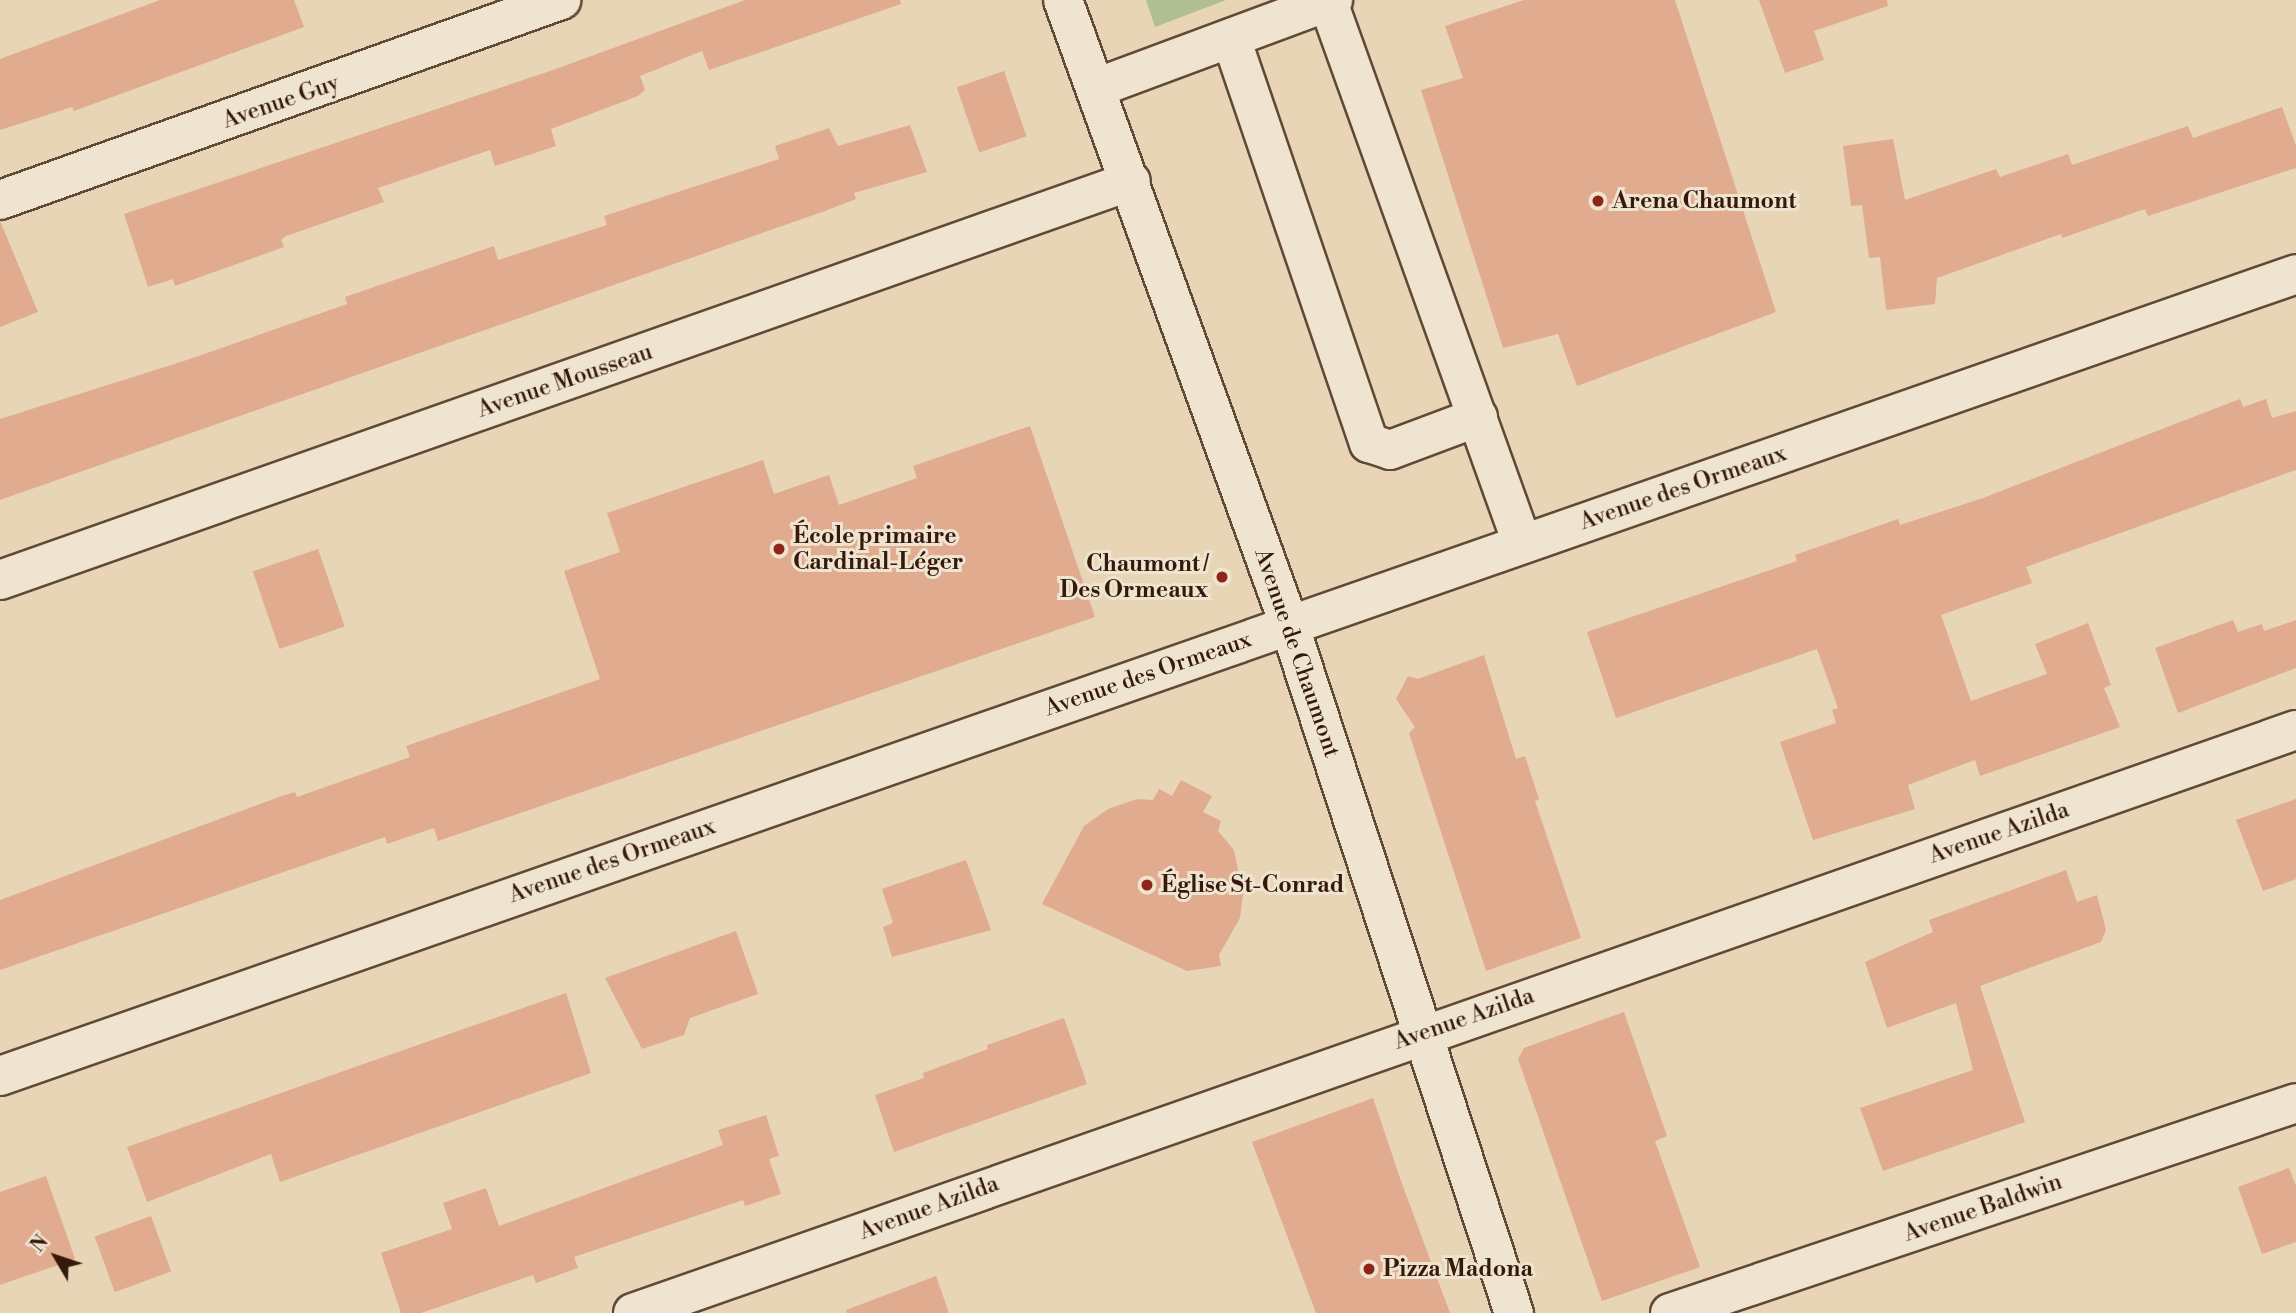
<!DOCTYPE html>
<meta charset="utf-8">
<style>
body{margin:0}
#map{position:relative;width:2296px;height:1313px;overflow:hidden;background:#e7d5b5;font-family:"Libre Bodoni",serif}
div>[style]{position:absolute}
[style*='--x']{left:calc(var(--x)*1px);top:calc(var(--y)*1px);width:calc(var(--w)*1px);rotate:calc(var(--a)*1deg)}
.green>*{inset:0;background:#b1be91}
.building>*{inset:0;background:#e1ab90;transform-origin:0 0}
.roads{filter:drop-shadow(2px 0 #624836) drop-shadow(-2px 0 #624836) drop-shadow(0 2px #624836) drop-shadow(0 -2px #624836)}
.minor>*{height:38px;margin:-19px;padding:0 19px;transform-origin:19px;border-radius:19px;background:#efe4cf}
.dots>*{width:19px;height:19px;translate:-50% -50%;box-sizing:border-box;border:4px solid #efe4cf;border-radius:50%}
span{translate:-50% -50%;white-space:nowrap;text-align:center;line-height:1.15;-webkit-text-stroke:6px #efe4cf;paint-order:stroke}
.street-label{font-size:23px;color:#35190b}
.poi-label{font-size:23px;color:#35190b;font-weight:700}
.left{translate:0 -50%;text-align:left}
.right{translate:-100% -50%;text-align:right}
.north{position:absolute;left:21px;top:1222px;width:70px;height:70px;-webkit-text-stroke:5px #efe4cf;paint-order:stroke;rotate:309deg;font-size:19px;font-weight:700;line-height:28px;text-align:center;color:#35190b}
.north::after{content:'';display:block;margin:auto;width:24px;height:32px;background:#35190b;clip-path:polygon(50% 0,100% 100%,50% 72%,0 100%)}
</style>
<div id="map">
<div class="green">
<div style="clip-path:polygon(1146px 0,1226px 0,1155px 27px)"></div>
</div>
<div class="building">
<div style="clip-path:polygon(160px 0,294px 0,304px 27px,74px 111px,72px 107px,0 130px,0 59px)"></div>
<div style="clip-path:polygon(745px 0,900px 0,901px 4px,709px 70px,702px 51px,640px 76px,645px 90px,638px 96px,551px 129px,556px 146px,495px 166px,490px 150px,378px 188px,384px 202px,286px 236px,281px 240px,284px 247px,175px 286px,173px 279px,148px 287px,124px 214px,553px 70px)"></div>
<div style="clip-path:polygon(1524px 0,1675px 0,1776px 312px,1577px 386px,1558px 334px,1503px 348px,1421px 90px,1463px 78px,1445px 26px)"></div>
<div style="clip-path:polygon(1759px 0,1887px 0,1888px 6px,1814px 31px,1824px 60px,1785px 73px)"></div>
<div style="left:1004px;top:71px;width:69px;height:50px;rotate:71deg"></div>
<div style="clip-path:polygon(2282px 107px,2296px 146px,2296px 168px,2148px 216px,2145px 209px,2062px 238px,2061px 234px,1937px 278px,1935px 304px,1886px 310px,1880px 257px,1869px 258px,1862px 205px,1851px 206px,1843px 146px,1893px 139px,1905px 200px,1996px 169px,2000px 177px,2068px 154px,2072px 165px,2188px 126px,2193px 138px)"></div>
<div style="clip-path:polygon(910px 125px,927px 172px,854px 193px,856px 199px,825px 211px,0 500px,0 419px,190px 359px,347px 304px,345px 297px,494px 246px,498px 260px,607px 225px,604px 216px,779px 159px,775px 146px,829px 128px,838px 146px)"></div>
<div style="clip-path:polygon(0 221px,38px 312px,0 327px)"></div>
<div style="clip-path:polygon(2240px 399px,2243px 407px,2266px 399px,2272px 418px,2296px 411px,2296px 470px,2026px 567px,2032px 583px,1941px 615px,1971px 701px,2047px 674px,2035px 644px,2088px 623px,2111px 685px,2104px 688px,2120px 727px,1980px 776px,1975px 760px,1908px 785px,1915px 809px,1813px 840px,1780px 742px,1836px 723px,1832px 710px,1838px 708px,1817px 649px,1616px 718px,1587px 632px,1797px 561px,1795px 555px,1898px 519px,1900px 525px,1983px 498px)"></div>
<div style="clip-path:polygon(1030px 426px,1095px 617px,438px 841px,434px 828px,387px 844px,385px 837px,0 970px,0 900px,279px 797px,295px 792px,297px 797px,410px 757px,406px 746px,600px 679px,564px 571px,620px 552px,607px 513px,763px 460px,774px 494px,829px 475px,839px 505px,917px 478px,913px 466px)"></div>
<div style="left:318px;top:549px;width:82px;height:69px;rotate:71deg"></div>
<div style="clip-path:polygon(2233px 620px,2238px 632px,2262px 624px,2264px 631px,2296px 620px,2296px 668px,2178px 713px,2155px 648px)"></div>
<div style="clip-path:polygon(1484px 655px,1516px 759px,1525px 756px,1539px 799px,1535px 801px,1581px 938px,1486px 971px,1409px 733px,1415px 727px,1396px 699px,1408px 676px,1418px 679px)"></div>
<div style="clip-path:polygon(1181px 780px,1212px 796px,1203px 812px,1221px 821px,1218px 831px,1234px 850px,1243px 895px,1240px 918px,1219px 955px,1221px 966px,1187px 971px,1042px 904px,1084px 826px,1108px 809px,1137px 799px,1153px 800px,1159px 789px,1172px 796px)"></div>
<div style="clip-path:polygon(2296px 799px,2296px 879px,2263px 891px,2236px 820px)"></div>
<div style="clip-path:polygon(966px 860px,991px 930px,892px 957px,883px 927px,893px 923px,882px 889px)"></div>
<div style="clip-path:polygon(2066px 870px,2077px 902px,2097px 895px,2106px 930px,2101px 942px,1980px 986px,2025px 1122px,1883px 1171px,1860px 1108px,1973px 1070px,1956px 1003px,1887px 1028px,1865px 962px,1933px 932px,1929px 920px)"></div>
<div style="clip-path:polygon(736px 931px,758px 994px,690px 1018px,684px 1035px,642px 1049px,605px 978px)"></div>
<div style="clip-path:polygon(566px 993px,591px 1073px,280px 1182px,271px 1154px,147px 1202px,127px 1147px)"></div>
<div style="clip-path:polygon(1624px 1012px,1667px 1136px,1655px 1141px,1700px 1267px,1602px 1301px,1518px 1059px,1524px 1048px)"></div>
<div style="clip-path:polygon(1064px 1018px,1087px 1084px,894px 1152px,875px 1095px,924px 1078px,923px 1073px,988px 1049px,987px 1045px)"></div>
<div style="clip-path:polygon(1373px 1098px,1401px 1181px,1450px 1313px,1316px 1313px,1252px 1142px)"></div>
<div style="clip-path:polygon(766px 1115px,779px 1156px,769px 1159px,781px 1194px,745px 1206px,743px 1200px,574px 1257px,578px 1268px,536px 1283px,533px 1275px,421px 1313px,401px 1313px,381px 1253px,452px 1229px,443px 1203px,486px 1188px,499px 1226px,723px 1145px,718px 1130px)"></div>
<div style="clip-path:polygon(2289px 1168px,2296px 1186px,2296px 1242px,2262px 1254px,2238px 1187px)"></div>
<div style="clip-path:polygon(46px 1176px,75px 1259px,0 1285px,0 1192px)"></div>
<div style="left:151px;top:1216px;width:59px;height:60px;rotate:70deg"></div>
<div style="clip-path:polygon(936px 1276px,949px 1313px,847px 1313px,846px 1310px)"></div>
</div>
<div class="roads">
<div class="minor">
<div style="--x:1063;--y:0;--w:664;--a:70.09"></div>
<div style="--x:1289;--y:624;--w:725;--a:71.92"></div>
<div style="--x:1328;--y:2;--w:575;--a:70.27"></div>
<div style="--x:1231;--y:38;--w:428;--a:71.2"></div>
<div style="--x:1369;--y:443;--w:22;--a:18"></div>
<div style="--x:1390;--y:450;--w:94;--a:-20.6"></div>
<div style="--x:1096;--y:88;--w:253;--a:-20.4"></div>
<div style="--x:0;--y:200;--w:596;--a:-19.62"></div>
<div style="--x:0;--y:580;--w:1199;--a:-19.43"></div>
<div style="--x:0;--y:1076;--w:2432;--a:-19.25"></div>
<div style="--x:633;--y:1313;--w:1762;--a:-19.32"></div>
<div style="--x:1670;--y:1313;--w:660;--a:-18.54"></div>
</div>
</div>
<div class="dots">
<div style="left:1598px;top:201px;background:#8f2418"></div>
<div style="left:779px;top:549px;background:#8f2418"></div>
<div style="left:1222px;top:577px;background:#8f2418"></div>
<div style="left:1147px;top:885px;background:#8f2418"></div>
<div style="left:1369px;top:1269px;background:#8f2418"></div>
</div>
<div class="street-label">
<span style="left:281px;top:102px;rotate:-19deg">Avenue Guy</span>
<span style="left:565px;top:381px;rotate:-19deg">Avenue Mousseau</span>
<span style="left:1683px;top:488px;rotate:-19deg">Avenue des Ormeaux</span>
<span style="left:1297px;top:653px;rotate:71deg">Avenue de Chaumont</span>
<span style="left:1148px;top:674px;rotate:-19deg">Avenue des Ormeaux</span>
<span style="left:1999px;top:833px;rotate:-19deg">Avenue Azilda</span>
<span style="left:612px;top:861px;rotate:-19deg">Avenue des Ormeaux</span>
<span style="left:1464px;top:1019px;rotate:-19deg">Avenue Azilda</span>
<span style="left:929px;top:1208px;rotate:-20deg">Avenue Azilda</span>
<span style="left:1983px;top:1208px;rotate:-19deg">Avenue Baldwin</span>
</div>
<div class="poi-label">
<span class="left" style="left:1612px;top:201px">Arena Chaumont</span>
<span class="left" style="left:793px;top:549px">École primaire<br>Cardinal-Léger</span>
<span class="right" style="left:1208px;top:577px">Chaumont /<br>Des Ormeaux</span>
<span class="left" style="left:1161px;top:885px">Église St-Conrad</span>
<span class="left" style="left:1383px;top:1269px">Pizza Madona</span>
</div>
<div class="north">N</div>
</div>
